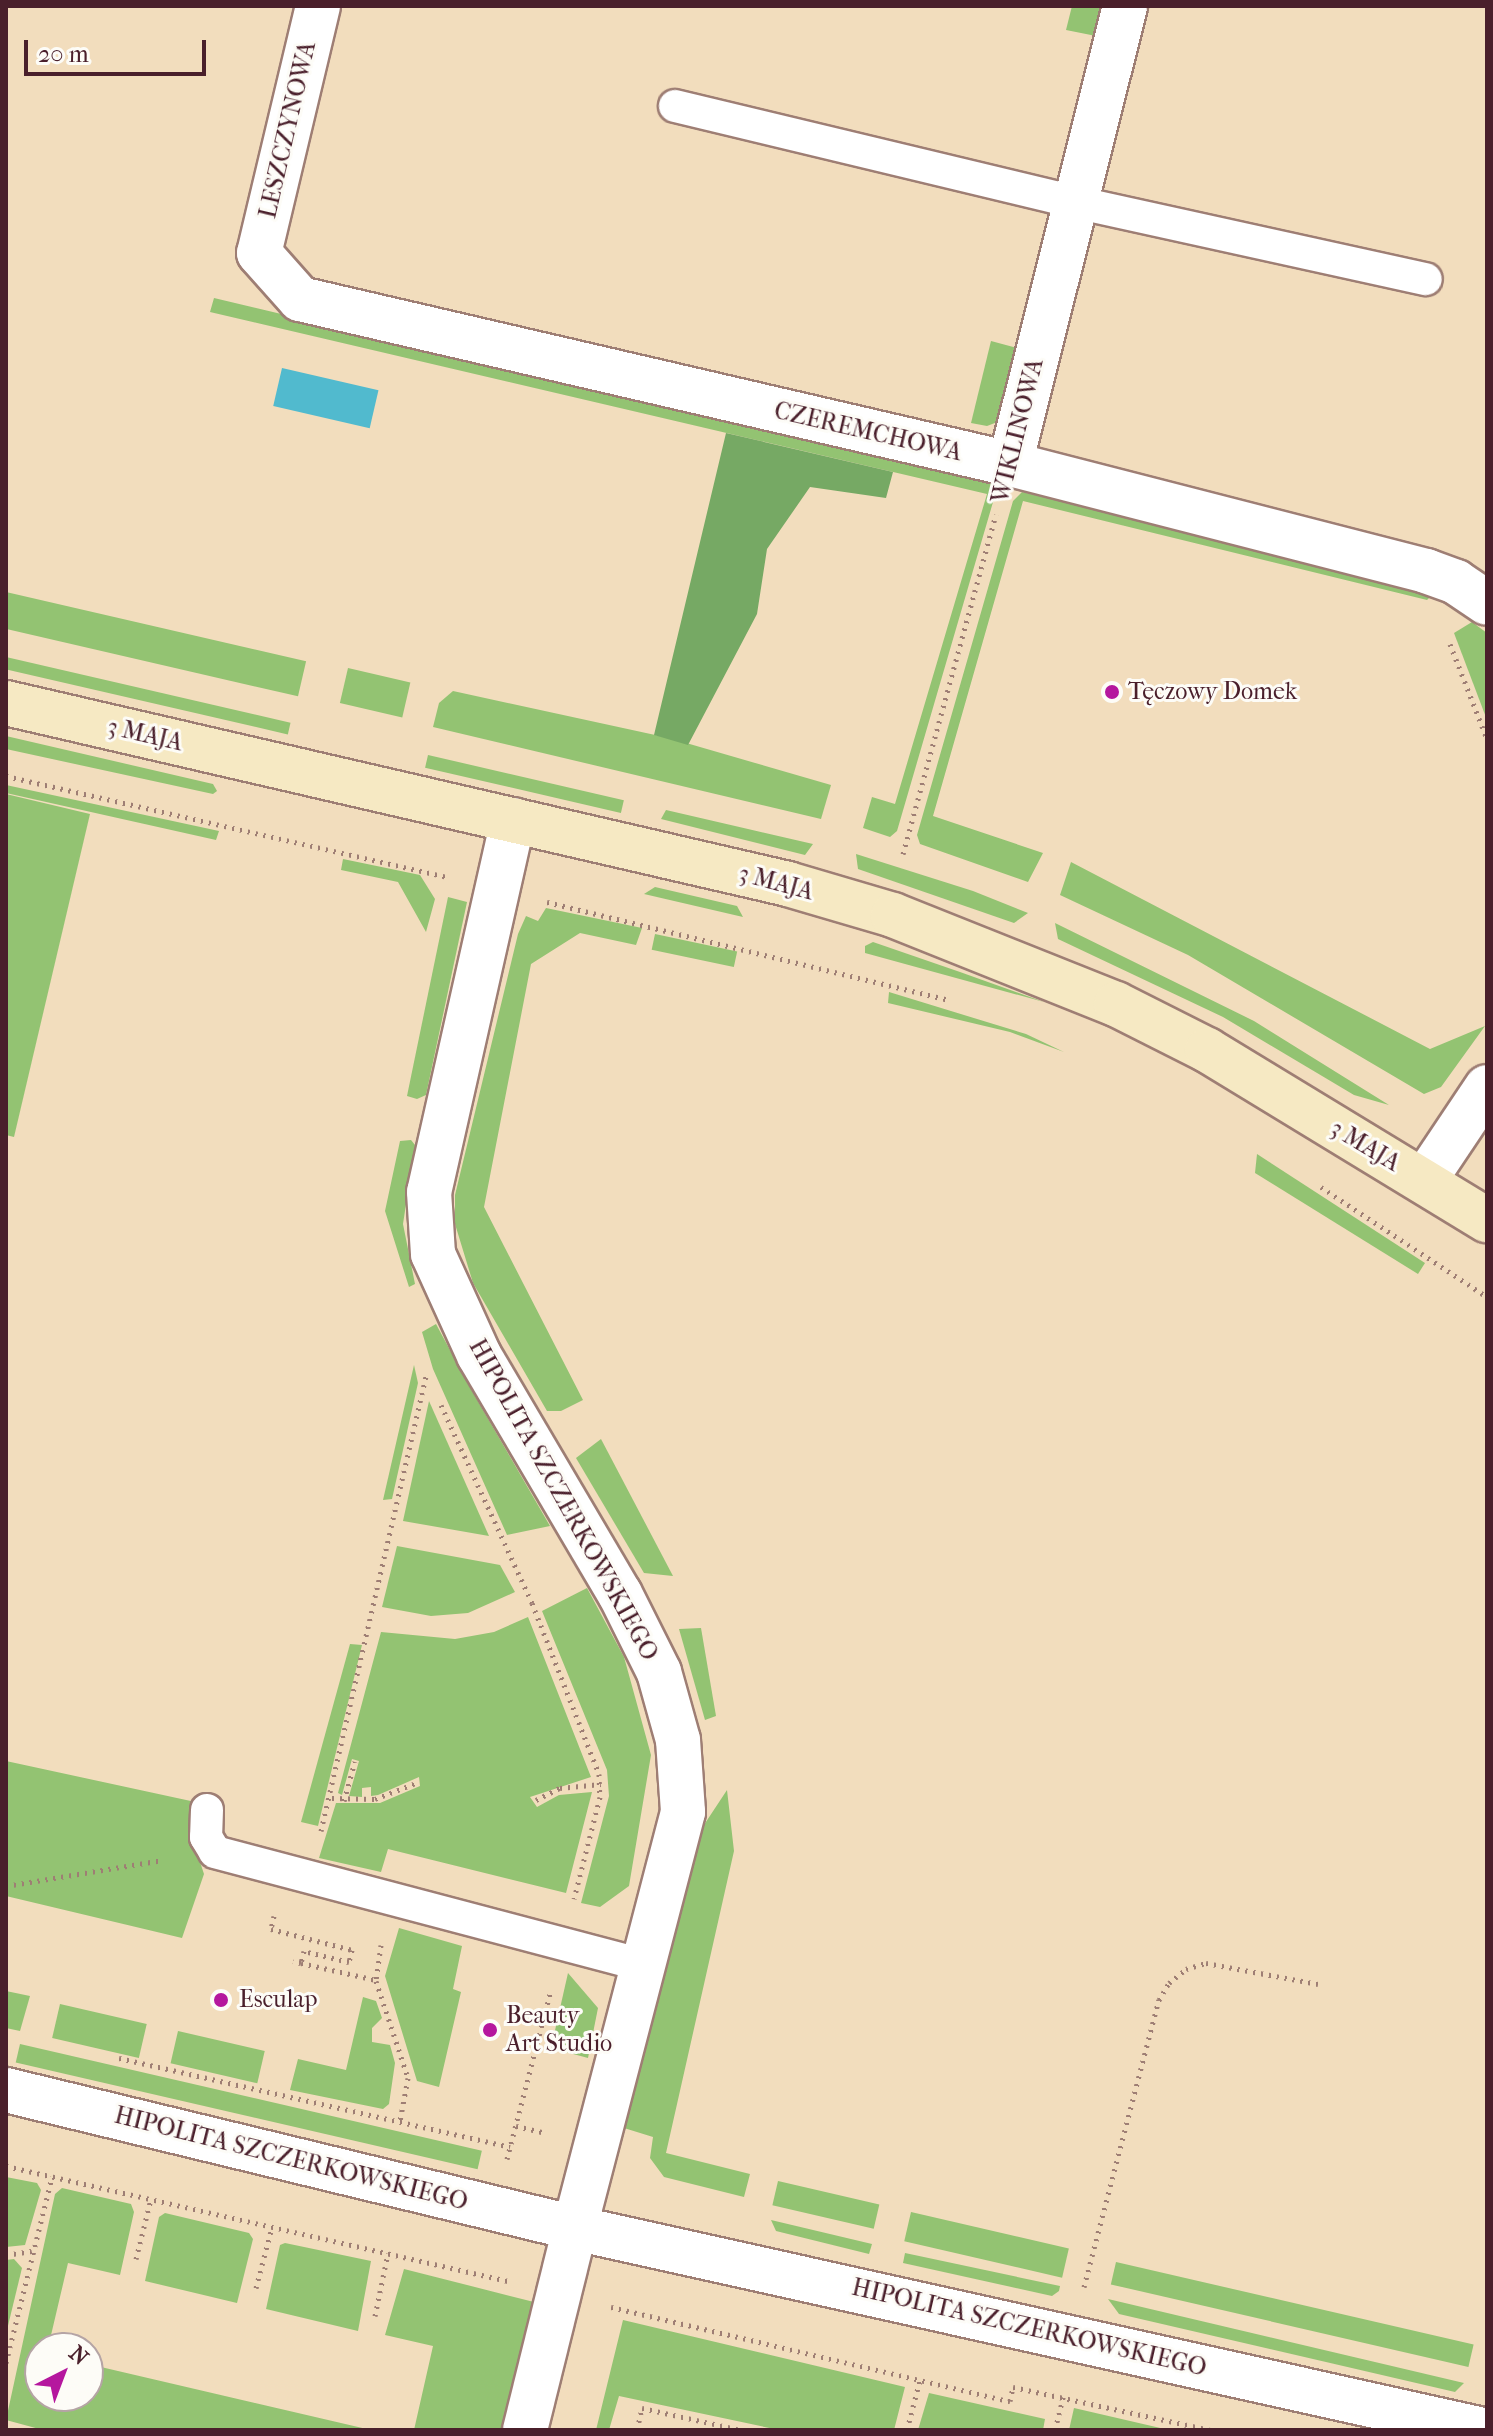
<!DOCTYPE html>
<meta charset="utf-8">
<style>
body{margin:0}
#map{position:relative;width:1493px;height:2436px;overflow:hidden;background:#f2ddbd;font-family:"IM FELL French Canon",serif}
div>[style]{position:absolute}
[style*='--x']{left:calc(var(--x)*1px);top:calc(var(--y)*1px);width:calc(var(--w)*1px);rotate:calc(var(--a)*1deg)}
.green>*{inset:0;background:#93c372;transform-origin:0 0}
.forest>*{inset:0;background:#76a964}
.water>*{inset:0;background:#51bace;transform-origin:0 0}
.path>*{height:5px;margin-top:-2.5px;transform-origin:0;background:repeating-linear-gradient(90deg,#9e7e74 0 2px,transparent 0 8px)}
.roads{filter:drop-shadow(2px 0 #9e7e74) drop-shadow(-2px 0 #9e7e74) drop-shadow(0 2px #9e7e74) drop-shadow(0 -2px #9e7e74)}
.lane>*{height:32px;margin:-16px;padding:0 16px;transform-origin:16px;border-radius:16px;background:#fff}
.street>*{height:44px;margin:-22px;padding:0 22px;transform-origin:22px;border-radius:22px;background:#fff}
.secondary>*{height:44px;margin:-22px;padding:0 22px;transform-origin:22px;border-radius:22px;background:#f6e9c3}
.dots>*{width:22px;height:22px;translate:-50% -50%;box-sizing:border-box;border:4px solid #fdfcf7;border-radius:50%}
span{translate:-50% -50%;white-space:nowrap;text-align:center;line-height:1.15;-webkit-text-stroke:6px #fdfcf7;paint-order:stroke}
.street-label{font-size:24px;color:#4a1f2b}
.poi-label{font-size:24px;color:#4a1f2b}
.left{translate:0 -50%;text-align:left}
.frame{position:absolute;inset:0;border:8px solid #4a1f2b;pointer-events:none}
.north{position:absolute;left:24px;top:2332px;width:80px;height:80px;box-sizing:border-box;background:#fdfcf7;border:2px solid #b5a4a5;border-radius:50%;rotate:42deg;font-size:22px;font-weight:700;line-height:32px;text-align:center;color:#4a1f2b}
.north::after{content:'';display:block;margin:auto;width:28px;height:36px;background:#b5179e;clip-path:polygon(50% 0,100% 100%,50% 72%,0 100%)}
.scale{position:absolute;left:24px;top:40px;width:182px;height:36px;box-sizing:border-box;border:4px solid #4a1f2b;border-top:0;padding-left:10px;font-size:24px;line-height:28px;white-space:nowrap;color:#4a1f2b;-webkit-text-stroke:6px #fdfcf7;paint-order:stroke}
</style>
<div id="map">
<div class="green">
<div style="clip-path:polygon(1072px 6px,1111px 6px,1096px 36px,1066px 30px)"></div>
<div style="clip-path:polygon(214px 298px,998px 485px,897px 831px,890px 837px,863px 828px,872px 797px,895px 804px,987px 494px,210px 312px)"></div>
<div style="clip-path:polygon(991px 341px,1021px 349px,1000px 421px,987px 426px,971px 423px)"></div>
<div style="clip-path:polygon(1022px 492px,1424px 588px,1434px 593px,1427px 600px,1023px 501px,933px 816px,1043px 853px,1028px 882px,920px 844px,917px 835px,1013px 501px)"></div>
<div style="left:6px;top:592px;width:308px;height:36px;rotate:13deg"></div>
<div style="clip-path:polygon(1472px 622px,1487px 633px,1487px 720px,1454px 633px)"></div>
<div style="left:6px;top:657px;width:292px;height:12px;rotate:13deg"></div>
<div style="left:348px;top:668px;width:64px;height:36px;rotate:13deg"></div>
<div style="clip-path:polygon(453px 691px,669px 738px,831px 785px,821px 819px,433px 727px,439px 703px)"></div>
<div style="clip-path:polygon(6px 736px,213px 784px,217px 791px,213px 794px,6px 749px)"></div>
<div style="left:428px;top:755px;width:201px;height:13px;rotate:13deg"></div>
<div style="clip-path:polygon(6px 785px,219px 831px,216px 840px,6px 793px)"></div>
<div style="clip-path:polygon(6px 794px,90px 814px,14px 1137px,6px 1135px)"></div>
<div style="clip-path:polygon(666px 810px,748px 829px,813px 844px,805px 855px,661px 819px)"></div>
<div style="clip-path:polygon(856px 854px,973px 891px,1028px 913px,1014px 923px,858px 869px)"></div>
<div style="clip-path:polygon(343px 859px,420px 875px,435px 899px,426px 932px,398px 882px,341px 870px)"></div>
<div style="clip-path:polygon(1071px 862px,1430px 1049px,1485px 1026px,1441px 1087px,1424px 1094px,1188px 955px,1060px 895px)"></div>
<div style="clip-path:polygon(655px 887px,737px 906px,743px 917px,644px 894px)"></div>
<div style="clip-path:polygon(448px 897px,467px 902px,426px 1095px,417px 1099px,407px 1096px)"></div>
<div style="clip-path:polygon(546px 908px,642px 928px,636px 945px,580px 933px,531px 964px,484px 1207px,583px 1400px,561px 1411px,547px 1411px,473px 1283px,455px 1224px,455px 1195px,518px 934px,526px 916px,538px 921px)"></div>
<div style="clip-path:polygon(1055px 923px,1254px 1021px,1389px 1105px,1354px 1095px,1223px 1017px,1058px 939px)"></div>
<div style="left:655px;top:934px;width:84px;height:16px;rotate:12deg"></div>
<div style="clip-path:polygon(873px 942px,960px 972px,1044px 1002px,865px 953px,865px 946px)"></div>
<div style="clip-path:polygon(889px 992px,1026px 1034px,1064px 1052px,1010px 1032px,888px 1003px)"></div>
<div style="clip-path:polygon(411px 1140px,415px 1145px,403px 1224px,415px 1284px,409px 1287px,385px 1211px,400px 1141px)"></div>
<div style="clip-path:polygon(1257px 1154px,1425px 1263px,1418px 1274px,1255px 1173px)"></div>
<div style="clip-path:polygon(436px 1324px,472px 1391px,550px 1526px,507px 1535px,433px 1369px,422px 1332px)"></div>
<div style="clip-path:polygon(414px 1365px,418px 1383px,392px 1499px,383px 1500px)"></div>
<div style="clip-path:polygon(429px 1401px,489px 1536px,403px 1521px)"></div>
<div style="clip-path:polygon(601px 1439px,673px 1576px,644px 1573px,576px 1458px)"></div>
<div style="clip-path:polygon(397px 1546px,500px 1565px,515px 1592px,468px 1613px,431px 1616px,382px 1607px)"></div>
<div style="clip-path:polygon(587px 1588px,624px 1657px,651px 1755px,629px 1886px,600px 1907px,581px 1903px,609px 1796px,607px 1770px,542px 1611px)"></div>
<div style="clip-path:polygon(528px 1617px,591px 1777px,530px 1797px,537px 1807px,559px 1795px,592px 1792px,566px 1893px,388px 1849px,381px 1872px,319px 1858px,336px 1803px,380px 1803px,420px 1786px,419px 1777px,378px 1795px,371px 1796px,371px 1787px,362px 1788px,362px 1797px,349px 1796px,359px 1761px,352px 1759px,342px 1795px,338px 1793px,381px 1632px,455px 1639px,494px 1632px)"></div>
<div style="clip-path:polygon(701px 1628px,716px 1716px,705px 1720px,679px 1629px)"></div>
<div style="clip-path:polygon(350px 1644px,362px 1645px,318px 1826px,301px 1822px)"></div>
<div style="clip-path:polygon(6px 1761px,200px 1803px,196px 1850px,204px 1874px,182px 1938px,6px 1896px)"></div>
<div style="clip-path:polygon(727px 1790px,734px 1851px,666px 2153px,750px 2174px,744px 2197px,664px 2177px,650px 2158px,653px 2137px,624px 2128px,696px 1837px)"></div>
<div style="clip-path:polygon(399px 1928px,462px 1946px,453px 1989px,461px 1992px,439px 2087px,417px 2081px,385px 1976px)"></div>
<div style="clip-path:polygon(568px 1973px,598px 2008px,588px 2058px,551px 2048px)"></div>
<div style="clip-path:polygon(6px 1991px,30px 1996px,20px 2031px,6px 2028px)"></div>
<div style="clip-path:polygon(363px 1997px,376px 2001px,382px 2018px,372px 2028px,372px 2042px,390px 2045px,395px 2063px,389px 2104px,383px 2109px,290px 2090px,298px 2059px,346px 2070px)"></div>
<div style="left:60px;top:2004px;width:89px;height:35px;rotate:13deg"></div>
<div style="left:178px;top:2031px;width:89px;height:33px;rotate:13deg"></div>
<div style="left:20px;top:2044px;width:474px;height:19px;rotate:13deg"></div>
<div style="clip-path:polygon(6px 2177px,37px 2183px,41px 2190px,25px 2245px,6px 2247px)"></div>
<div style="left:778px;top:2181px;width:104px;height:25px;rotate:13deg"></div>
<div style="clip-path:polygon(62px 2188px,131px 2204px,134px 2212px,120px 2275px,68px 2263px,48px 2348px,40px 2348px,40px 2396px,88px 2396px,88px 2364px,371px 2430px,43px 2430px,6px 2420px,55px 2194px)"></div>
<div style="left:911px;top:2212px;width:162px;height:30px;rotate:13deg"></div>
<div style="clip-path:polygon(165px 2213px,249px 2233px,253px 2239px,237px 2303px,145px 2281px,159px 2217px)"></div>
<div style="clip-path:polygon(771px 2220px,872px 2244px,869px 2254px,776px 2231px)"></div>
<div style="clip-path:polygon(285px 2243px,371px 2261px,358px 2331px,266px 2309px,280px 2245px)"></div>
<div style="clip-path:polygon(905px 2253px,1060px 2286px,1059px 2291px,1052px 2296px,903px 2263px)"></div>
<div style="clip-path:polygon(14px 2259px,22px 2268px,6px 2334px,6px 2260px)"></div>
<div style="left:1116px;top:2262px;width:367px;height:23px;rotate:13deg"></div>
<div style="clip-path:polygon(404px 2269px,534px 2302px,504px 2430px,414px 2430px,433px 2346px,385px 2335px)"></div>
<div style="clip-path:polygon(1108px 2299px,1464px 2383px,1455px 2392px,1119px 2314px)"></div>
<div style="clip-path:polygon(623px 2320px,905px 2387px,894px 2430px,779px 2430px,619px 2396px,609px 2430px,596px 2430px)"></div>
<div style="clip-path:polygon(929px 2393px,1045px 2419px,1043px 2430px,918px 2430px)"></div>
<div style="clip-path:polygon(1074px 2408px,1169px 2430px,1069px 2430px)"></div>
</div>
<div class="forest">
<div style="clip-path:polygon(726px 433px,893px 472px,886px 498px,810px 487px,767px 549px,757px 614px,688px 745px,654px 735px)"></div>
</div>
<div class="water">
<div style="left:282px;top:368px;width:99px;height:39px;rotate:13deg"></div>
</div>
<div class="path">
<div style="--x:1450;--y:644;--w:102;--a:68.7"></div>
<div style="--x:6;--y:776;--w:451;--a:12.9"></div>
<div style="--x:903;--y:854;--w:352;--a:-74.7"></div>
<div style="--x:547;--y:902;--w:415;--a:13.7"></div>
<div style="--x:1321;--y:1187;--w:199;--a:33.5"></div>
<div style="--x:441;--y:1405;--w:218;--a:65.3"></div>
<div style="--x:532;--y:1603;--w:184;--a:68.6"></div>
<div style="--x:599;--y:1774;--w:23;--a:88"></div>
<div style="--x:600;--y:1797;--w:105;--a:104.3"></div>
<div style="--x:332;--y:1798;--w:43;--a:1.3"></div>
<div style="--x:375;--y:1799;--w:44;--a:-21.3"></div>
<div style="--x:536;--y:1800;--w:27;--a:-27"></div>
<div style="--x:560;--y:1788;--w:41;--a:-5.6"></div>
<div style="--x:344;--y:1801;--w:41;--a:-74.6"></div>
<div style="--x:321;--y:1831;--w:470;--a:-77"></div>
<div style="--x:6;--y:1886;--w:159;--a:-9.4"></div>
<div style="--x:274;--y:1916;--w:13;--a:103"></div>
<div style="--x:271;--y:1929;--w:84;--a:14.5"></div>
<div style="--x:352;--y:1950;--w:12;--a:104"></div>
<div style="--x:349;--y:1962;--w:46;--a:-166.3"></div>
<div style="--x:304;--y:1951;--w:12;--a:104"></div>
<div style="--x:301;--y:1963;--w:8;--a:-166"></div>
<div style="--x:381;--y:1945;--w:36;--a:98"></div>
<div style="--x:376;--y:1981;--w:102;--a:71.7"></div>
<div style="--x:408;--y:2078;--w:44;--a:100.5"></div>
<div style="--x:301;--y:1963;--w:77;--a:12.8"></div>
<div style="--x:119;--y:2058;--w:401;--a:12.8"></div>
<div style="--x:516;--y:2126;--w:31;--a:13"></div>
<div style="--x:507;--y:2159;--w:175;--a:-75.4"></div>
<div style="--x:6;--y:2166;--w:515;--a:12.9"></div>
<div style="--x:6;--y:2255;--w:26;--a:-9"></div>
<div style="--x:136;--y:2259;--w:62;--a:-76"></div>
<div style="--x:1084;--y:2287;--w:297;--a:-75.4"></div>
<div style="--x:1159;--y:2000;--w:20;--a:-60"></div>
<div style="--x:1169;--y:1983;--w:22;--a:-39"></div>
<div style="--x:1186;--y:1969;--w:21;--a:-17"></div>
<div style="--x:1206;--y:1963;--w:114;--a:10.6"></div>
<div style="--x:256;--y:2288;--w:63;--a:-75.3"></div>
<div style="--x:611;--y:2307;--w:410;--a:13.3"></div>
<div style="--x:1010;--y:2401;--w:14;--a:-78"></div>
<div style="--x:1013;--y:2387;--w:203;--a:12.3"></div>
<div style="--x:375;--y:2316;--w:64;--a:-78.3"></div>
<div style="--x:6;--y:2363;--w:192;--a:-76.1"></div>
<div style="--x:637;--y:2430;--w:23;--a:-77"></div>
<div style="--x:642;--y:2408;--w:101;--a:12.5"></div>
<div style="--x:907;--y:2430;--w:52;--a:-75.4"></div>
<div style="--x:1055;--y:2430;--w:34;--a:-76"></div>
</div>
<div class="roads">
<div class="lane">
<div style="--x:675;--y:106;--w:411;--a:13.5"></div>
<div style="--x:1075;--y:202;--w:359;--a:12.4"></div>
<div style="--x:207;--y:1810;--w:27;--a:92"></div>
<div style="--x:206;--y:1837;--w:17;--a:59"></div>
<div style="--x:215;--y:1852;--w:443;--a:14.8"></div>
</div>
<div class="street">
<div style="--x:318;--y:6;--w:254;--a:103.4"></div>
<div style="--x:259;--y:253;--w:62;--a:48.3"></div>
<div style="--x:300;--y:299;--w:729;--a:13.08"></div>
<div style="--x:1010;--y:464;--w:430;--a:14.4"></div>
<div style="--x:1426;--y:571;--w:32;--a:20"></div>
<div style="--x:1456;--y:582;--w:37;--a:34"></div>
<div style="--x:1010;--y:464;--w:472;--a:-75.9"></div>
<div style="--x:513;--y:820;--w:381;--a:102.7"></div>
<div style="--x:429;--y:1192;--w:62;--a:86.3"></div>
<div style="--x:433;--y:1254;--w:111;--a:65.5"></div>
<div style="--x:479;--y:1355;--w:277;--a:59.5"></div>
<div style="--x:620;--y:1594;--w:87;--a:63.4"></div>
<div style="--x:659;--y:1672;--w:71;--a:74.4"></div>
<div style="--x:678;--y:1740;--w:72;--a:86"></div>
<div style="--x:683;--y:1812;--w:430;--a:104.6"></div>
<div style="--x:575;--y:2228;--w:930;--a:12.54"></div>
<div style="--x:1424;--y:1181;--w:113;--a:-56.2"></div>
<div style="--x:6;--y:2090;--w:585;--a:13.63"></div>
<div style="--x:575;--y:2228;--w:208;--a:103.9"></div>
</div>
<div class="secondary">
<div style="--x:6;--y:703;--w:803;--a:13.03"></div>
<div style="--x:788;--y:884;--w:109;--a:16.4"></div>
<div style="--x:893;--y:915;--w:240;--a:21.8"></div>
<div style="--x:1116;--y:1004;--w:102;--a:26.8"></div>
<div style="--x:1207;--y:1050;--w:328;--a:31.3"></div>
</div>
</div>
<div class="dots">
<div style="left:1112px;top:692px;background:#b5179e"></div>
<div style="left:221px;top:2000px;background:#b5179e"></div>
<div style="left:490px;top:2030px;background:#b5179e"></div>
</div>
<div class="street-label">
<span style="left:288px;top:130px;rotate:-77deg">LESZCZYNOWA</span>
<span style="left:1018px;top:431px;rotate:-76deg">WIKLINOWA</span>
<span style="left:868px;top:432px;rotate:13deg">CZEREMCHOWA</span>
<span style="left:145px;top:735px;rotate:13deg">3 MAJA</span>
<span style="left:776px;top:883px;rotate:15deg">3 MAJA</span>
<span style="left:1365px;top:1146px;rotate:31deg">3 MAJA</span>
<span style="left:563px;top:1500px;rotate:61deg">HIPOLITA SZCZERKOWSKIEGO</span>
<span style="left:291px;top:2159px;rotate:14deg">HIPOLITA SZCZERKOWSKIEGO</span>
<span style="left:1029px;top:2328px;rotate:13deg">HIPOLITA SZCZERKOWSKIEGO</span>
</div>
<div class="poi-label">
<span class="left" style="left:1128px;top:692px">Tęczowy Domek</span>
<span class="left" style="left:239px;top:2000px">Esculap</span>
<span class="left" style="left:506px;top:2030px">Beauty<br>Art Studio</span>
</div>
<div class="frame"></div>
<div class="north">N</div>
<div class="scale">20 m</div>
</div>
